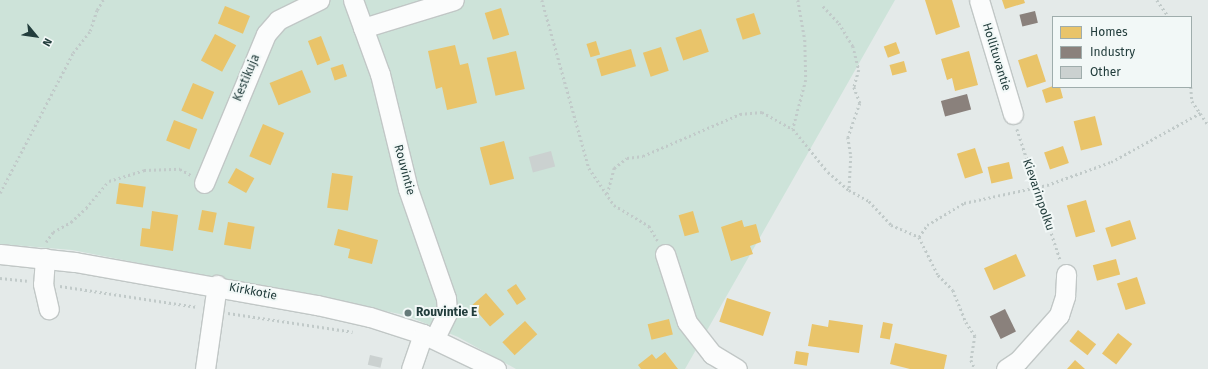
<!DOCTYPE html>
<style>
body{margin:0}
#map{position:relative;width:1208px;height:369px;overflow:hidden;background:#e4eae9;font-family:"Fira Sans",sans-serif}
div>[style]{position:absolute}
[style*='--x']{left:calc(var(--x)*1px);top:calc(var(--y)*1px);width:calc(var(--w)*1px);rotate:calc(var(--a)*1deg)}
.green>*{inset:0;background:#cde3d9}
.homes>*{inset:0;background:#e9c46a;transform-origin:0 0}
.industry>*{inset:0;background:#8a817c;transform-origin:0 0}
.building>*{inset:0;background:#cbd1d0;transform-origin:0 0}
.path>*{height:2.5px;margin-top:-1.25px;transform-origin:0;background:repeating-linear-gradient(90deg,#c1cac9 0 2px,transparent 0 5px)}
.roads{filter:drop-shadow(1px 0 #c1c7c6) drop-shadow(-1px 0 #c1c7c6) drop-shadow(0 1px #c1c7c6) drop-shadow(0 -1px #c1c7c6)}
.minor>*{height:19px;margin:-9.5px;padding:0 9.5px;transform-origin:9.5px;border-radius:9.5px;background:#fbfcfc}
.dots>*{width:11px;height:11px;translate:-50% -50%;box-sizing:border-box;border:2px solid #f2f8f7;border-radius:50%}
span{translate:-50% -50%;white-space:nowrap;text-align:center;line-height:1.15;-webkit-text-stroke:4px #f2f8f7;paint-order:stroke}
.street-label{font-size:12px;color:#223d3c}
.poi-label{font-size:12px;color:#223d3c;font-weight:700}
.left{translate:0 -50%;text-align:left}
.legend{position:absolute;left:1052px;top:16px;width:140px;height:72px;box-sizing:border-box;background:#f2f8f7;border:1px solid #9fadac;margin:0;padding:5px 7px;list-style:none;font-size:12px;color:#223d3c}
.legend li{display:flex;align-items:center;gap:8px;height:20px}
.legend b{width:20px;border:1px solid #9fadac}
.north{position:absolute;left:16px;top:16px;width:40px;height:40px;-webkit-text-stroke:3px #f2f8f7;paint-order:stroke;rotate:119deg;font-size:11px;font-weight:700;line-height:16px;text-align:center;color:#223d3c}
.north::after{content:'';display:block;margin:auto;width:14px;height:18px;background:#223d3c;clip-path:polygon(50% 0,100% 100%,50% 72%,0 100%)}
</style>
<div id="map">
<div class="green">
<div style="clip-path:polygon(0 0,895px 0,685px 369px,516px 369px,458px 337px,405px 315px,72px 250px,0 244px)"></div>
</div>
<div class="homes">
<div style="clip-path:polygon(925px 0,952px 0,960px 27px,936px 35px)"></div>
<div style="clip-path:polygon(1002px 0,1024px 0,1025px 3px,1005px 9px)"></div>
<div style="left:225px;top:6px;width:27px;height:19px;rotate:22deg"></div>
<div style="left:501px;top:8px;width:28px;height:17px;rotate:73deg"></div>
<div style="left:754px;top:13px;width:22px;height:19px;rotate:72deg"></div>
<div style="left:701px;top:29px;width:24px;height:27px;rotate:71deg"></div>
<div style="left:215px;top:34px;width:24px;height:30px;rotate:28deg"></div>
<div style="left:321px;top:36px;width:26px;height:14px;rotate:69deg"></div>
<div style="left:596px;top:41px;width:14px;height:10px;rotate:73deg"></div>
<div style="left:896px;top:42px;width:12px;height:13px;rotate:70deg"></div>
<div style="clip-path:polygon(455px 45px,460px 65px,468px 63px,477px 103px,447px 110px,442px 87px,436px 89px,428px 51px)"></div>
<div style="left:661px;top:47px;width:25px;height:19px;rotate:72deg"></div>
<div style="left:631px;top:49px;width:18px;height:36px;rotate:74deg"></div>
<div style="left:516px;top:51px;width:39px;height:30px;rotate:77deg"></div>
<div style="clip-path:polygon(969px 51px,978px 85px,955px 91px,952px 78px,947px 80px,941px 59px)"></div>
<div style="left:1037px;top:54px;width:29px;height:20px;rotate:72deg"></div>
<div style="left:904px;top:61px;width:11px;height:15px;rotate:75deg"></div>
<div style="left:343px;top:64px;width:13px;height:13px;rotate:72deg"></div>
<div style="left:302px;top:70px;width:24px;height:35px;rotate:68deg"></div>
<div style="left:193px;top:83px;width:23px;height:30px;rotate:23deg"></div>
<div style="clip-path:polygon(1053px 86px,1060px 87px,1063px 98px,1046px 103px,1042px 90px)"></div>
<div style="left:1095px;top:116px;width:30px;height:22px;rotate:76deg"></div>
<div style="left:174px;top:120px;width:25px;height:22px;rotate:21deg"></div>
<div style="left:263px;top:124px;width:23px;height:35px;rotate:23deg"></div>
<div style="left:504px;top:141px;width:39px;height:25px;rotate:75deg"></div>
<div style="left:1063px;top:146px;width:18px;height:20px;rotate:71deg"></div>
<div style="left:975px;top:148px;width:26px;height:19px;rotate:72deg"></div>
<div style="left:1009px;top:162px;width:17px;height:22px;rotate:77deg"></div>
<div style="left:236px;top:168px;width:21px;height:17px;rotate:29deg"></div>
<div style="left:332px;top:173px;width:21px;height:35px;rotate:8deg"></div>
<div style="left:119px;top:183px;width:27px;height:21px;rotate:8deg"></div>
<div style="left:1086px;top:200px;width:33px;height:20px;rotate:74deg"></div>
<div style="left:202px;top:210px;width:15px;height:20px;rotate:11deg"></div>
<div style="clip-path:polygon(152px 211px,178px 215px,173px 251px,140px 246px,142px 228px,150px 229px)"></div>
<div style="left:693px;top:211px;width:22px;height:15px;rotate:74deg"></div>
<div style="clip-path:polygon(742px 220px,744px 227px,756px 224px,761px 242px,750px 246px,753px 254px,731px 261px,721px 227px)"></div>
<div style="left:1130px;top:220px;width:20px;height:26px;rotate:72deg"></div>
<div style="left:228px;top:222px;width:27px;height:23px;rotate:10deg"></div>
<div style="clip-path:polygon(338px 229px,378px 240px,372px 264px,348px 258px,350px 249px,334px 245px)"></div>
<div style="left:1016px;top:254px;width:24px;height:35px;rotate:66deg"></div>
<div style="left:1116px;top:259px;width:16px;height:24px;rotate:75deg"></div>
<div style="left:1137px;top:277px;width:28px;height:21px;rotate:72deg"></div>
<div style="left:516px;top:284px;width:18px;height:11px;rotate:56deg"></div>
<div style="left:486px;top:293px;width:28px;height:19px;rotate:49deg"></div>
<div style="left:727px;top:298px;width:46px;height:25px;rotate:18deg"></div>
<div style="left:669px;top:319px;width:16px;height:22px;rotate:76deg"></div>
<div style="clip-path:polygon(829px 320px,863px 325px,859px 353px,808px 346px,812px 324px,828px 327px)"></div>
<div style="left:525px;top:321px;width:18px;height:31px;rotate:47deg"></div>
<div style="left:883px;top:322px;width:10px;height:16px;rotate:11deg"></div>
<div style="left:1078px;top:330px;width:23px;height:14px;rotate:38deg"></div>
<div style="left:1118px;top:333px;width:18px;height:26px;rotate:38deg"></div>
<div style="clip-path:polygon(895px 343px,947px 355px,944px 369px,910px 369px,890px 364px)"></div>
<div style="left:796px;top:351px;width:13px;height:13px;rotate:9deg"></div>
<div style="clip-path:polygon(665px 352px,678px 369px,641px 369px,638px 365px,652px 354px,656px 359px)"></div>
<div style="clip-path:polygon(1075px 360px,1085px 369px,1067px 369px)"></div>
</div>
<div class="industry">
<div style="left:1035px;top:11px;width:12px;height:16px;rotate:76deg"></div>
<div style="left:967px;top:94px;width:16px;height:27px;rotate:75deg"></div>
<div style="left:1005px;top:309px;width:25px;height:17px;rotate:64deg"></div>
</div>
<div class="building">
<div style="left:551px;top:151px;width:16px;height:23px;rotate:75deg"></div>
<div style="left:370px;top:355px;width:13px;height:10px;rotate:13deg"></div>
</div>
<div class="path">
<div style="--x:542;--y:0;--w:174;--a:74.4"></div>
<div style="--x:589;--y:168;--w:45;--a:56"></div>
<div style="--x:614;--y:205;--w:41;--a:31"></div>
<div style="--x:649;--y:226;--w:17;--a:59"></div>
<div style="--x:798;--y:0;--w:41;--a:80.1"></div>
<div style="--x:805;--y:40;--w:40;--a:88.6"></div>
<div style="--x:806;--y:80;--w:51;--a:104.9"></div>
<div style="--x:793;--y:129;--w:55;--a:50.9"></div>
<div style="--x:828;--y:172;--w:28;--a:41"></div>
<div style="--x:849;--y:190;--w:23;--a:29"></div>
<div style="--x:869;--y:201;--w:33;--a:47"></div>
<div style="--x:891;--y:225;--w:30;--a:23"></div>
<div style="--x:919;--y:237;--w:42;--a:63.4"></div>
<div style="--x:938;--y:275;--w:21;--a:45"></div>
<div style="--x:953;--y:290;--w:35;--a:68"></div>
<div style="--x:966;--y:322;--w:17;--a:57"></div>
<div style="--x:975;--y:336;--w:24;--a:99"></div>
<div style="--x:971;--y:360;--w:10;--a:66"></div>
<div style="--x:1157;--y:0;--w:21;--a:55"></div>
<div style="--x:823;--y:6;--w:23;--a:47"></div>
<div style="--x:839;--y:23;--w:27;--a:59"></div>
<div style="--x:853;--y:46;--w:25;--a:76"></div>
<div style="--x:859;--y:70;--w:18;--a:106"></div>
<div style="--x:854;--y:87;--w:17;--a:69"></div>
<div style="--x:860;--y:103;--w:36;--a:109"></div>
<div style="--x:848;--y:137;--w:19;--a:81"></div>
<div style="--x:851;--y:156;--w:34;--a:93"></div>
<div style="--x:1191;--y:87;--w:14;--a:86"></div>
<div style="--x:1192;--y:101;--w:29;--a:56"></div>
<div style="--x:1017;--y:129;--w:137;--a:71.7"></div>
<div style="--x:0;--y:193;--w:158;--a:-62.5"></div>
<div style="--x:73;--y:53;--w:28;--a:-52"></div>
<div style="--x:90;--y:31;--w:22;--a:-72"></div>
<div style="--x:97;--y:10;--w:12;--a:-59"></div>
<div style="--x:607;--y:194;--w:27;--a:-75"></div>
<div style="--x:614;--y:168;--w:16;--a:-38"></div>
<div style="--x:627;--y:158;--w:16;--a:-7"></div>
<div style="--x:643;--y:156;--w:106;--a:-23.4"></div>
<div style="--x:740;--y:114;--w:22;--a:-5"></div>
<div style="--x:762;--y:112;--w:35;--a:29"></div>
<div style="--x:919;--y:237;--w:14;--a:-56"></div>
<div style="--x:927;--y:225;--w:43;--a:-30.7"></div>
<div style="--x:964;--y:203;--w:85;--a:-12.2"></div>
<div style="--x:1047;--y:185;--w:68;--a:-19.8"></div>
<div style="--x:1111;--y:162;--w:102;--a:-28.8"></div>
<div style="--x:46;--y:242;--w:12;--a:-55"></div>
<div style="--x:53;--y:232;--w:21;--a:-29"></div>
<div style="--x:71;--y:222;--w:21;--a:-43"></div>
<div style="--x:86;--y:208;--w:35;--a:-50"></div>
<div style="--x:109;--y:181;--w:37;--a:-17"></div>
<div style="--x:144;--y:170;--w:36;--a:-2"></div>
<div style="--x:180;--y:169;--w:13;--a:29"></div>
<div style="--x:0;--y:278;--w:27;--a:6"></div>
<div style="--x:60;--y:286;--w:139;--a:8.7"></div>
<div style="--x:228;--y:313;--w:126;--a:8.6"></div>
</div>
<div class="roads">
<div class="minor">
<div style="--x:353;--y:0;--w:79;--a:70"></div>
<div style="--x:380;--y:74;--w:118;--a:76.3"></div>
<div style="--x:408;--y:189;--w:115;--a:70.8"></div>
<div style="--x:446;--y:298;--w:15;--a:86"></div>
<div style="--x:447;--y:313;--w:28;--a:116"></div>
<div style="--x:979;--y:0;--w:119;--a:73.4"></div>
<div style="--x:363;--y:28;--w:95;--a:-17.1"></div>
<div style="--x:204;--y:183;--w:161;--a:-67.4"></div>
<div style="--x:266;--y:34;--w:18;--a:-49"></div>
<div style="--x:278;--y:20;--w:46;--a:-26"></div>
<div style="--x:0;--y:254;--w:75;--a:6.1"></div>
<div style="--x:75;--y:262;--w:246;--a:10.1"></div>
<div style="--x:317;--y:305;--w:54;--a:12.8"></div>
<div style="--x:370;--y:317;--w:56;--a:17.8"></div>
<div style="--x:423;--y:334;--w:81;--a:25.6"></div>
<div style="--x:665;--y:254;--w:71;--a:72.1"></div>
<div style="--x:687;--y:322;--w:41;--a:52"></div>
<div style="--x:712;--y:354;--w:29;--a:31"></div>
<div style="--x:45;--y:258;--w:26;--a:94"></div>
<div style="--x:43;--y:284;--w:26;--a:77"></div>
<div style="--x:205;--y:369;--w:85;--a:-81.9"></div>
<div style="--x:411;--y:369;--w:37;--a:-71"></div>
<div style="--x:1006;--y:369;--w:14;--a:-34"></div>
<div style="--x:1018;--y:361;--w:62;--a:-48.3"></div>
<div style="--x:1059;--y:315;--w:20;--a:-72"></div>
<div style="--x:1065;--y:296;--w:22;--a:-87"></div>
</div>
</div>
<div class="dots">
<div style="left:408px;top:313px;background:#667a79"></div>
</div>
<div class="street-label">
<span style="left:996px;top:57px;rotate:73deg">Hollituvantie</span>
<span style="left:247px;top:78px;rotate:-67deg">Kestikuja</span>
<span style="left:404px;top:170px;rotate:75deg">Rouvintie</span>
<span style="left:1038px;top:195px;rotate:71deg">Kievarinpolku</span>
<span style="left:253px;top:292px;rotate:11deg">Kirkkotie</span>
</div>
<div class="poi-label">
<span class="left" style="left:416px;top:313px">Rouvintie E</span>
</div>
<ul class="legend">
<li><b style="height:11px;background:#e9c46a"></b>Homes</li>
<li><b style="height:11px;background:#8a817c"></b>Industry</li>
<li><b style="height:11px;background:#cbd1d0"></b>Other</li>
</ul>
<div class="north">N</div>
</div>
